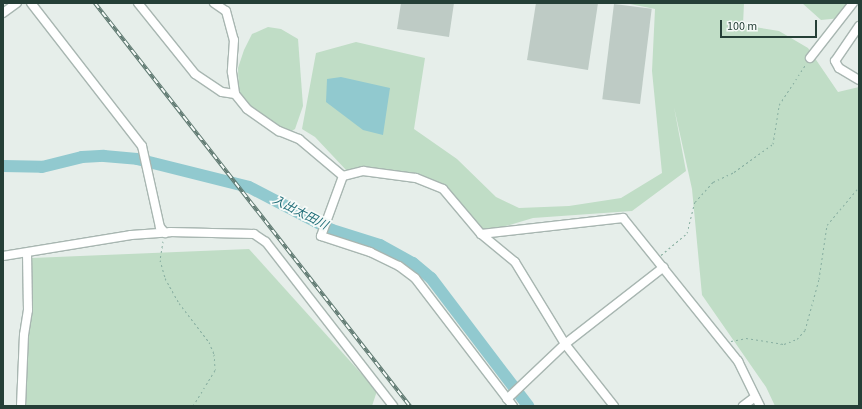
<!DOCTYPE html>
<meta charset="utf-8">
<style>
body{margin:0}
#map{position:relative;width:862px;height:409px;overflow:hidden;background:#e6eeea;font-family:"Source Sans 3","Noto Sans JP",sans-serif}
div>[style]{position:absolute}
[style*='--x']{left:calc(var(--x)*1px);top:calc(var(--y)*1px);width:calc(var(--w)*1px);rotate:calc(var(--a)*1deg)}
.green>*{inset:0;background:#c0ddc6}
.water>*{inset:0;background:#91c9cf}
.river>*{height:12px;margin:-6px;padding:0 6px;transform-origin:6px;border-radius:6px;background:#91c9cf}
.building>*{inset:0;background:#becbc5;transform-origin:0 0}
.path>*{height:1px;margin-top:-0.5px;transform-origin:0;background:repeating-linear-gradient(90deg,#88afa1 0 2px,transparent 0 5px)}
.roads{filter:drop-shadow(1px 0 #a8b6b1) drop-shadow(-1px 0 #a8b6b1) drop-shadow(0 1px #a8b6b1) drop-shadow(0 -1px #a8b6b1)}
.minor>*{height:8px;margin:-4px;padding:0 4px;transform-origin:4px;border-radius:4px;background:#fff}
.rail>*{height:3.5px;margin-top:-1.75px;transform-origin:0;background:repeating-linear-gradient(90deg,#f6faf8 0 6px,#607a72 0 12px);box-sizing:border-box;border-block:1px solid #607a72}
span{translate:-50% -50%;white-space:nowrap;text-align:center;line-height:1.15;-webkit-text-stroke:3.5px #f6faf8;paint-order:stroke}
.water-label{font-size:12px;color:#226e78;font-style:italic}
.frame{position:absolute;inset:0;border:4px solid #253f37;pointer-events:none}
.scale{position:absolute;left:720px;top:20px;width:97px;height:18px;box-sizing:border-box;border:2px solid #253f37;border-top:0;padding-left:5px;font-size:12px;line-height:14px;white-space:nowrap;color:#253f37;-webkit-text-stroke:3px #f6faf8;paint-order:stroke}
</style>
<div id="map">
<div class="green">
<div style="clip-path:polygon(625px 3px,744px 3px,743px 25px,779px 31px,808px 48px,838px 92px,859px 87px,859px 406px,775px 406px,766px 387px,702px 295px,692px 189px,674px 107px,686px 171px,632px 211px,533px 218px,486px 232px,443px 189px,416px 178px,357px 167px,347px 171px,315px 137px,302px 129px,316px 53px,356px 42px,425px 58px,414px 129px,457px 159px,496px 197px,519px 208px,569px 206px,621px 198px,662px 173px,652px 71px,655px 9px)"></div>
<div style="clip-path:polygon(802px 3px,852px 3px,841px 18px,821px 20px)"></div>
<div style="clip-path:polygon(268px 27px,281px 29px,298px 39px,303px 106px,295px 129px,287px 134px,261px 122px,239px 98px,238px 68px,244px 50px,252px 34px)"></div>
<div style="clip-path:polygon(249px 249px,377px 391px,372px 406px,25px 406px,24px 332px,32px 258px)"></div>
</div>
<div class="water">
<div style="clip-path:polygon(341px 77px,390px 88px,383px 135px,363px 130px,326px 102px,327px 79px)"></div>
</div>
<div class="river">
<div style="--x:3;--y:166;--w:39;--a:1"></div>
<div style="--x:42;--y:167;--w:41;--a:-14"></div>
<div style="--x:82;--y:157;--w:22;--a:-3"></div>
<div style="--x:104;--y:156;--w:33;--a:5"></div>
<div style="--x:137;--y:159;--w:115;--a:14"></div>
<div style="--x:249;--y:187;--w:93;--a:27.4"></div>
<div style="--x:332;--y:230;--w:50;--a:17.4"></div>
<div style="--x:380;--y:245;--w:38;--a:29"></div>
<div style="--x:413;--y:263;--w:23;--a:40"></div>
<div style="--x:431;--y:278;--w:161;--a:52.8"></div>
</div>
<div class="building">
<div style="clip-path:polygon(401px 3px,454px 3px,449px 37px,397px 29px)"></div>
<div style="clip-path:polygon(536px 3px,598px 3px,588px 70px,527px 60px)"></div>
<div style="left:614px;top:4px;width:38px;height:96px;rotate:7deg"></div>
</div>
<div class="path">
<div style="--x:163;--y:241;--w:19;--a:99"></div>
<div style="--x:160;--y:260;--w:19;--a:74"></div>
<div style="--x:165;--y:278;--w:29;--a:61"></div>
<div style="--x:179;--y:303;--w:49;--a:52.4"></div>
<div style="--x:209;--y:342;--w:13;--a:67"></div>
<div style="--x:214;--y:354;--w:16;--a:86"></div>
<div style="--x:215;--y:370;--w:42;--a:121.4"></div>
<div style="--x:661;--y:255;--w:34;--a:-40"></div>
<div style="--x:687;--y:233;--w:32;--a:-76"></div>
<div style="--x:695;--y:202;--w:27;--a:-48"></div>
<div style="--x:713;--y:182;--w:23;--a:-25"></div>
<div style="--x:734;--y:172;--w:48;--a:-35.7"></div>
<div style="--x:773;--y:144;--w:39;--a:-81"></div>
<div style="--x:779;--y:105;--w:49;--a:-56.6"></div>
<div style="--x:731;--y:341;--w:15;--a:-11"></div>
<div style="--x:746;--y:338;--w:38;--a:9"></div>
<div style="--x:784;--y:344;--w:14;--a:-21"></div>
<div style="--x:797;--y:339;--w:12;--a:-48"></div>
<div style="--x:805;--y:330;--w:53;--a:-74.6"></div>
<div style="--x:819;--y:279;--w:55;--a:-81.6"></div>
<div style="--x:827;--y:225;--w:50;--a:-49.9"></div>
</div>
<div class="roads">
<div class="minor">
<div style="--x:31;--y:3;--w:181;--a:52.2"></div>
<div style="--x:142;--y:146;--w:83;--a:77.5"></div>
<div style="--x:160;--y:227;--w:8;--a:50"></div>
<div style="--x:138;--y:3;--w:91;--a:51.2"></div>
<div style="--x:195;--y:74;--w:32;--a:34"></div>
<div style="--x:222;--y:92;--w:13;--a:9"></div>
<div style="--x:214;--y:3;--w:14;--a:34"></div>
<div style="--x:226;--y:11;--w:30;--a:75"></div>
<div style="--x:234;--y:40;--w:32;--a:94"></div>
<div style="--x:232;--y:72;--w:22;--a:82"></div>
<div style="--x:235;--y:94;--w:19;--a:51"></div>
<div style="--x:247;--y:109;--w:39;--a:35"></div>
<div style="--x:279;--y:131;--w:22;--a:22"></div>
<div style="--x:299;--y:139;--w:57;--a:40.1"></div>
<div style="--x:343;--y:176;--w:21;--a:-14"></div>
<div style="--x:363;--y:171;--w:53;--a:7.5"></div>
<div style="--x:416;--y:178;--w:29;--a:22"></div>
<div style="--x:443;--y:189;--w:59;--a:49.8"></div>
<div style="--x:481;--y:234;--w:44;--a:39.5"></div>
<div style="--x:515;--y:262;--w:96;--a:58.6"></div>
<div style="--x:565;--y:344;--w:79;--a:51.7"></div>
<div style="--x:3;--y:13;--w:17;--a:-36"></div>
<div style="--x:859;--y:26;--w:42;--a:124.4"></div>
<div style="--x:835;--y:61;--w:8;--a:60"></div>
<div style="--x:839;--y:68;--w:23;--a:31"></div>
<div style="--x:810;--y:58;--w:70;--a:-52"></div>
<div style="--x:343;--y:176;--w:64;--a:110.1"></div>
<div style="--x:321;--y:236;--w:52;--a:18.1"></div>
<div style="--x:370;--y:252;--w:32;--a:26"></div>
<div style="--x:399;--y:266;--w:20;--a:37"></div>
<div style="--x:415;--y:278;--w:161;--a:52.6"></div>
<div style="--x:481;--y:234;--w:143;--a:-6.4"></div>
<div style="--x:623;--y:218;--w:184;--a:51.2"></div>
<div style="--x:738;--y:361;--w:50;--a:63.9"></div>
<div style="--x:3;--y:256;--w:130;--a:-9.3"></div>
<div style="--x:131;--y:235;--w:39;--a:-4"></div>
<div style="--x:170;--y:232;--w:84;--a:1.4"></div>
<div style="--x:254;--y:234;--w:14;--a:34"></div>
<div style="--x:266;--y:242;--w:207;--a:52.2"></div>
<div style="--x:507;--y:399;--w:80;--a:-43.5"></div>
<div style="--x:565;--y:344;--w:125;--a:-37.9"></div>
<div style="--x:21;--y:406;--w:71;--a:-87.6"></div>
<div style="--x:24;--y:335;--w:25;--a:-81"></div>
<div style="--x:28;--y:310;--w:57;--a:-91"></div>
<div style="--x:743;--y:406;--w:15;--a:-37"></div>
</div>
</div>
<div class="rail">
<div style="--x:95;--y:3;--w:512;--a:51.99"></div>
</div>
<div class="water-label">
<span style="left:300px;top:213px;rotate:27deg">入出太田川</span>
</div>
<div class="frame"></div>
<div class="scale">100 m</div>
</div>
